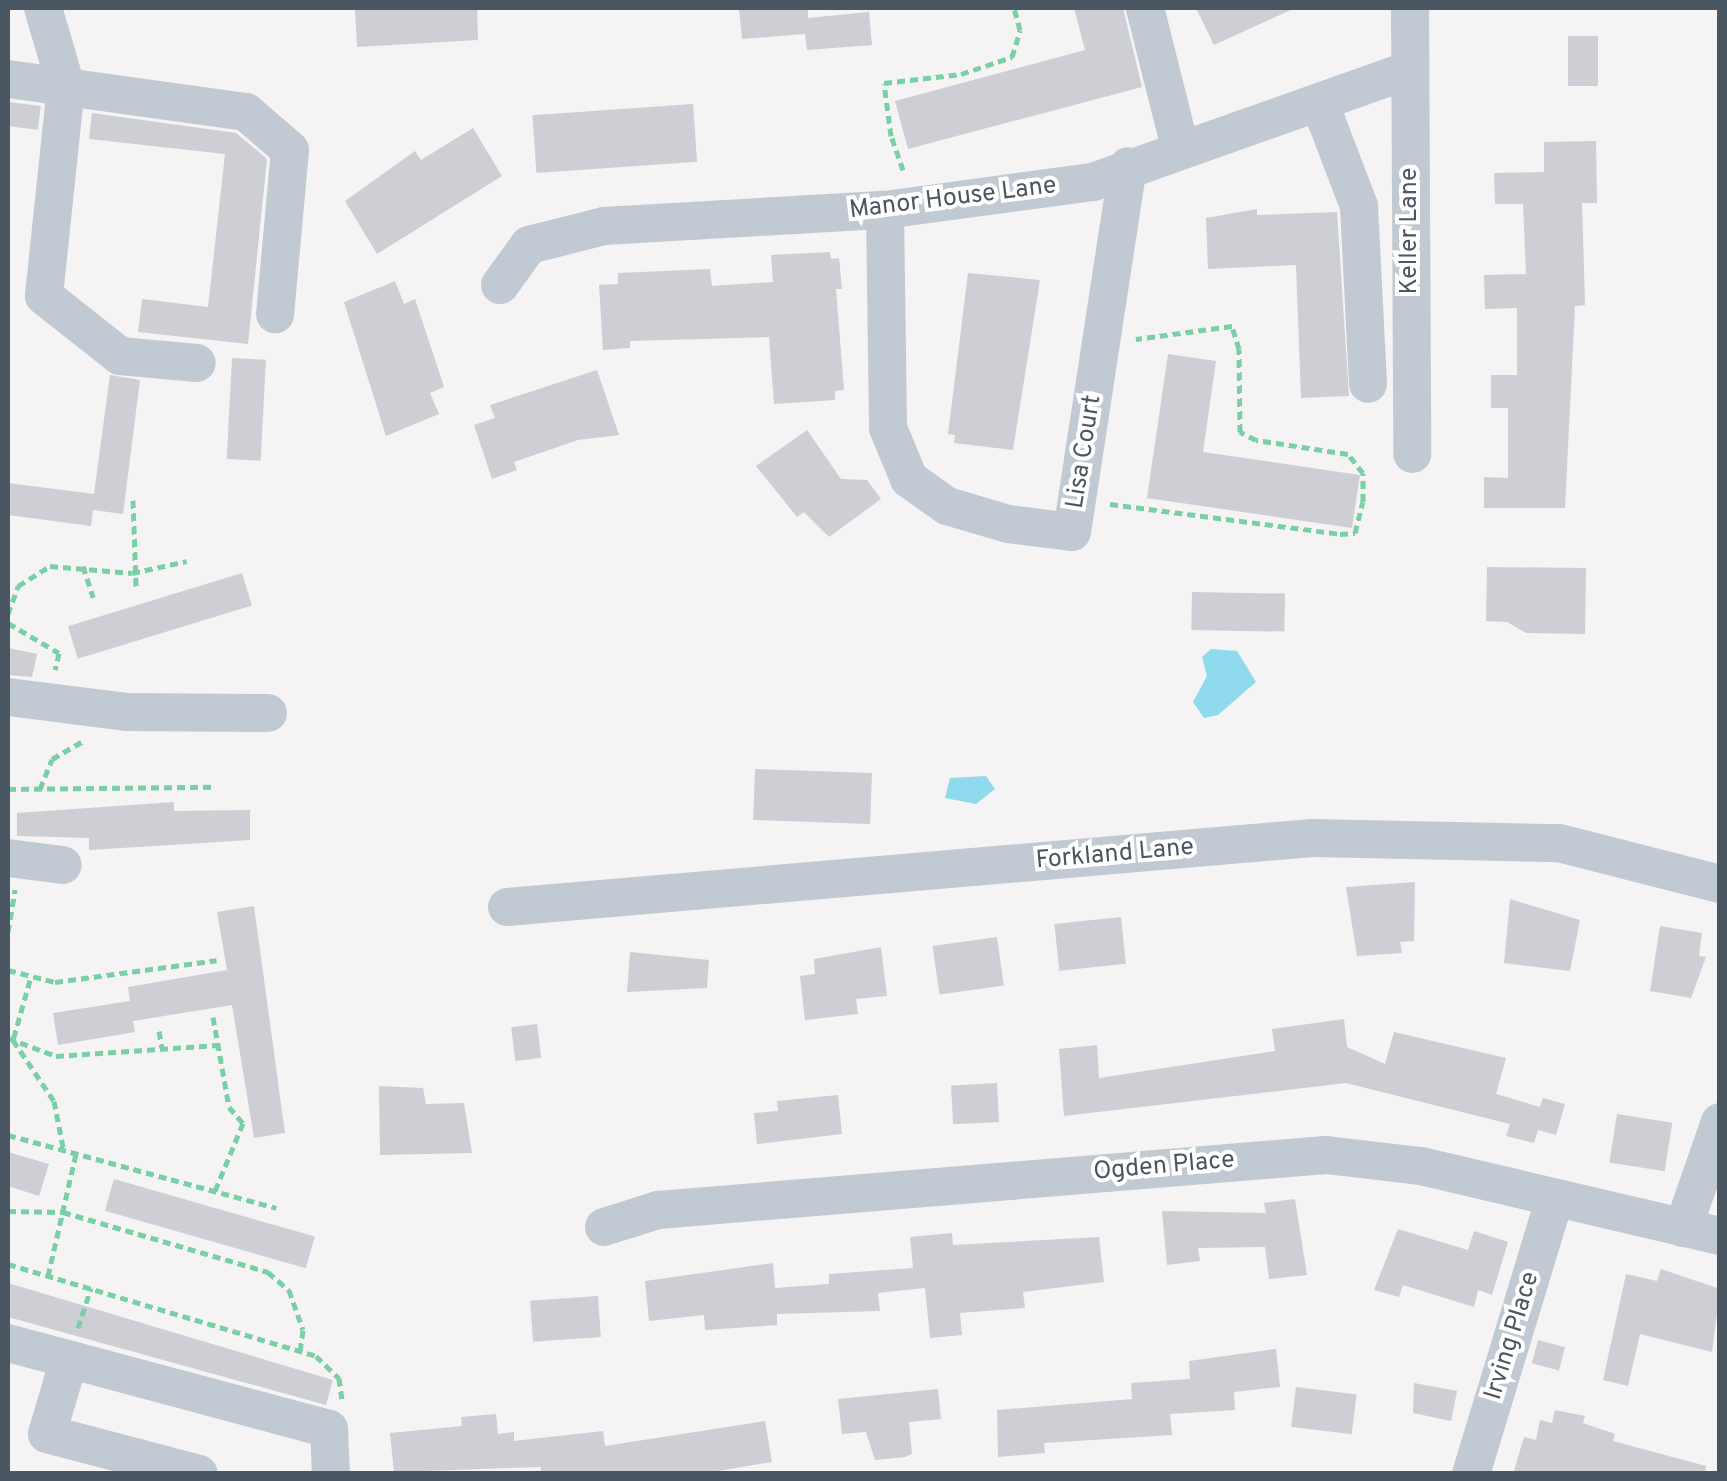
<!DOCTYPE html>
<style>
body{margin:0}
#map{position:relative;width:1727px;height:1481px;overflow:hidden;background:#f5f3f3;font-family:Overpass,sans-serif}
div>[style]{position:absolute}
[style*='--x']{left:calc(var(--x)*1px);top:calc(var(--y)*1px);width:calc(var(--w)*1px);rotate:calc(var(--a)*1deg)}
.water>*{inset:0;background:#90daee}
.building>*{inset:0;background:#cdcfd5;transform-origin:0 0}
.path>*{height:5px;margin-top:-2.5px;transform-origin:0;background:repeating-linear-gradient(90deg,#7ad0a6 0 8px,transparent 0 13px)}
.minor>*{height:38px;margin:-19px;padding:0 19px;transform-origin:19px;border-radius:19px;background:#c1cad2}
span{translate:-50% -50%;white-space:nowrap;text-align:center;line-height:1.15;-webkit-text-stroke:8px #fff;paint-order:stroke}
.street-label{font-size:25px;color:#4a5661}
.frame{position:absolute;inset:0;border:10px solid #4a5661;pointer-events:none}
</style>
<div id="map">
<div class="water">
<div style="clip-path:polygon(1211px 649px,1237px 651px,1256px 682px,1218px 715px,1204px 718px,1193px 702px,1207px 676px,1202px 657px)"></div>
<div style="clip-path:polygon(986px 776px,995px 789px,976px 804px,945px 798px,950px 778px)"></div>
</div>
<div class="building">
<div style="clip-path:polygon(355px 8px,477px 8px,478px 40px,357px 47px)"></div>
<div style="clip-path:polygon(739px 8px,808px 8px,808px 18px,869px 12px,872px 45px,807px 50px,805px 34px,742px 39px)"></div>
<div style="clip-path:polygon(1074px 8px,1123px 8px,1142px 87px,908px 149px,895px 101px,1085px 50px)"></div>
<div style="clip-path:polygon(1196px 8px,1295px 8px,1214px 45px)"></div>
<div style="left:1568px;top:36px;width:30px;height:50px"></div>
<div style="left:8px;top:102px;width:33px;height:24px;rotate:7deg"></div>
<div style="left:693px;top:104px;width:58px;height:161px;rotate:86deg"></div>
<div style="clip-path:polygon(92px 113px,236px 133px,267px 159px,248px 344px,138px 332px,142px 299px,208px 307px,225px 154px,89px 139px)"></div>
<div style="clip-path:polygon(473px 128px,502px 176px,377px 254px,345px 201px,415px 151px,421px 160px)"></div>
<div style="clip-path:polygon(1596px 141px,1597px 203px,1582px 203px,1585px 305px,1575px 306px,1565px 508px,1484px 508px,1484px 477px,1508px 478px,1508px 408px,1491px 408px,1491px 375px,1517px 375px,1517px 308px,1485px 309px,1484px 275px,1526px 274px,1523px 204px,1495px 204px,1494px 173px,1544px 172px,1544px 142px)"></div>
<div style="clip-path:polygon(1257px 209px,1257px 215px,1337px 212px,1349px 396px,1301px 398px,1296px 265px,1208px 269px,1206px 218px)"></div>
<div style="clip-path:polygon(830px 252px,831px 259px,839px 258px,842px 289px,836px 289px,844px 390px,835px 391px,835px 400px,774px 404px,769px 337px,630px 341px,630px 348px,603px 350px,599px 285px,618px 284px,618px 273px,710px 269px,712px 286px,773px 282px,771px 255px)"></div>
<div style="clip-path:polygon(968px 273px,1040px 280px,1013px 450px,954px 443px,955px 435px,948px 434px)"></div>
<div style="clip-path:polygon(395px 281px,404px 304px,415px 299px,444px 387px,430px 393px,439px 414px,386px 436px,344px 302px)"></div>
<div style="clip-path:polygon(1168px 354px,1216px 361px,1203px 452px,1360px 475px,1352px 528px,1147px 498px)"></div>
<div style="left:232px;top:358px;width:34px;height:101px;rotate:3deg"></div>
<div style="clip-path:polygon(597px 370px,619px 435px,578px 440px,514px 462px,517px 470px,492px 479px,474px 425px,495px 418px,490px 405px)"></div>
<div style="clip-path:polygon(110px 375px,140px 380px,123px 514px,93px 510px,91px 526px,8px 515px,8px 483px,94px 494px)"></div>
<div style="clip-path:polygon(807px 430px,841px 479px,867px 480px,881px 499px,829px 537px,804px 512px,797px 517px,756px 466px)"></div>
<div style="clip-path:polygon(1487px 567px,1586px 568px,1585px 634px,1526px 633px,1507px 622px,1486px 621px)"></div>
<div style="left:242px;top:573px;width:34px;height:182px;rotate:73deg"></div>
<div style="left:1192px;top:592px;width:93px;height:38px;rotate:1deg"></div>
<div style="clip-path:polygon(8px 648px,37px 654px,32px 677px,8px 675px)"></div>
<div style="left:755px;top:769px;width:117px;height:51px;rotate:2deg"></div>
<div style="clip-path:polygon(174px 802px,174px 811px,250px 810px,250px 840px,89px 850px,89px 838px,17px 836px,17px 813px)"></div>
<div style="clip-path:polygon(1415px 882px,1414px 941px,1400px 942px,1402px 953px,1357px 956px,1346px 887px)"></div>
<div style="clip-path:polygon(1510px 899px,1580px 920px,1570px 971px,1504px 963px)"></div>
<div style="clip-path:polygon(254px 906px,285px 1133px,254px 1138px,232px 1005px,133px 1021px,135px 1032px,58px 1045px,53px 1013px,130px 1001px,128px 987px,227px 970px,217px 912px)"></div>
<div style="left:1121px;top:917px;width:47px;height:67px;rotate:84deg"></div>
<div style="clip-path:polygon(1660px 926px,1702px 933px,1699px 956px,1706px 957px,1691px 998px,1650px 991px)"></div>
<div style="left:997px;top:937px;width:49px;height:65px;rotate:82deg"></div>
<div style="clip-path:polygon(881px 947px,887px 996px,856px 999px,858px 1014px,805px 1020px,800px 976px,815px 974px,814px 959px)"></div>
<div style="clip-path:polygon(630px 952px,709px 960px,707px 988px,627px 992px)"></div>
<div style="clip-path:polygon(1344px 1019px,1347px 1047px,1385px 1064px,1394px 1032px,1506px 1058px,1496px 1094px,1540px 1107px,1543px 1098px,1565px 1104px,1556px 1135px,1538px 1130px,1534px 1143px,1506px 1136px,1510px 1124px,1346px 1083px,1064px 1116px,1059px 1049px,1097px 1045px,1099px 1078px,1275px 1051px,1272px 1029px)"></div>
<div style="left:537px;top:1024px;width:34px;height:26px;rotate:83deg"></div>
<div style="left:997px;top:1083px;width:39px;height:46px;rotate:87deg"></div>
<div style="clip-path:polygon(379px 1086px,423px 1088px,426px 1104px,464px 1103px,472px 1153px,380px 1155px)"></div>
<div style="clip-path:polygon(838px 1095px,842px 1134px,757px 1144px,754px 1113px,778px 1111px,777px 1101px)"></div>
<div style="left:1617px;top:1114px;width:56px;height:49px;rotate:9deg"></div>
<div style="clip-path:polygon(8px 1152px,49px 1164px,39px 1196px,8px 1186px)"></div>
<div style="left:114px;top:1179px;width:209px;height:33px;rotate:16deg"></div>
<div style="clip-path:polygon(1295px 1199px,1307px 1275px,1269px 1279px,1265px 1247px,1198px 1248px,1200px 1261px,1167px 1265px,1162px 1211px,1266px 1213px,1264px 1203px)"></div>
<div style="clip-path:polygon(1398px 1229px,1468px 1250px,1474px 1231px,1508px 1242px,1492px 1295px,1478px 1290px,1474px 1307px,1403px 1285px,1399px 1297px,1374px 1290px)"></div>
<div style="clip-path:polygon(952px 1233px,953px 1245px,1099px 1237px,1104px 1282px,1023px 1292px,1025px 1308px,960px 1313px,962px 1335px,930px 1338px,925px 1288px,878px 1293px,880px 1311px,777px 1314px,777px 1325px,705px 1330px,704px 1315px,649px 1321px,645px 1281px,773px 1263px,775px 1288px,829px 1284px,829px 1274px,913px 1268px,910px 1237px)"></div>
<div style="clip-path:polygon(1661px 1269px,1720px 1289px,1712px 1352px,1640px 1334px,1628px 1386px,1603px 1380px,1626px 1274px,1657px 1281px)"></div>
<div style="clip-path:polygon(8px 1283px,333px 1380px,326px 1405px,8px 1317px)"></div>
<div style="left:598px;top:1296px;width:41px;height:68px;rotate:86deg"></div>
<div style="left:1538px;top:1340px;width:28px;height:24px;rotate:15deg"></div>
<div style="clip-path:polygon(1276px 1349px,1280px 1387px,1234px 1392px,1235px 1410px,1170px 1414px,1172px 1435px,1044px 1443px,1045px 1453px,998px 1457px,997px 1410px,1132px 1399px,1131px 1383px,1190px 1379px,1189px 1361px)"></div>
<div style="clip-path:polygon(1414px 1383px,1457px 1391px,1451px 1421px,1413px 1413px)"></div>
<div style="left:1296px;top:1387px;width:61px;height:40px;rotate:7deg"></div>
<div style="clip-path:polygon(938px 1389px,941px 1419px,909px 1422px,912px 1454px,905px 1457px,875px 1460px,866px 1432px,842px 1434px,838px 1399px)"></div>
<div style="clip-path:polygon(1555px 1410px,1585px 1416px,1583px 1423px,1615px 1434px,1613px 1441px,1706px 1466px,1705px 1474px,1513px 1474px,1524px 1437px,1536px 1440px,1540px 1420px,1552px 1423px)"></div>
<div style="clip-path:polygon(496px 1414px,498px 1434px,514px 1432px,514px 1441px,603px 1431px,605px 1446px,765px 1421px,772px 1462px,700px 1474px,541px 1474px,541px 1467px,394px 1472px,390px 1433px,462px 1426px,461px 1417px)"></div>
</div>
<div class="path">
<div style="--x:903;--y:170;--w:36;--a:-109"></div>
<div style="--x:891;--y:136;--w:53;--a:-97.5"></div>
<div style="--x:884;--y:83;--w:78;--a:-6.7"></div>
<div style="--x:961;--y:74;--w:54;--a:-18.4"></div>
<div style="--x:1012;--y:57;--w:28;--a:-73"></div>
<div style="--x:1020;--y:30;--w:23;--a:-105"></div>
<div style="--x:133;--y:500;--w:88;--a:88"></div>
<div style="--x:1110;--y:504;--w:232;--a:7.4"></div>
<div style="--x:1340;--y:534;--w:15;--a:-4"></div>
<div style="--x:1355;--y:533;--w:32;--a:-76"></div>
<div style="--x:1363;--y:502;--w:29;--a:-90"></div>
<div style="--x:1363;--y:473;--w:24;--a:-128"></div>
<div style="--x:1348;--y:454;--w:93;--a:-171.3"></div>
<div style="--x:1256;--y:440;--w:18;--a:-153"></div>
<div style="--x:1240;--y:432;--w:83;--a:-90.7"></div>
<div style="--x:1239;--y:349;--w:24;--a:-107"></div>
<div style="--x:1232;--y:326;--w:97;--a:172.3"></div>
<div style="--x:83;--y:566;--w:33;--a:72"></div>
<div style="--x:8;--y:614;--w:30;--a:-70"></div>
<div style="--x:18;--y:586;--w:38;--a:-32"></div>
<div style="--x:50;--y:566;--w:82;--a:4.9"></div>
<div style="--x:132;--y:573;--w:56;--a:-12.3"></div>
<div style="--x:8;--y:623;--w:59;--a:30.5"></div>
<div style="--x:59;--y:653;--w:17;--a:103"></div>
<div style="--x:8;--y:789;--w:205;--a:-0.6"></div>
<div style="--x:40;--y:789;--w:32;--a:-68"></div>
<div style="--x:52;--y:759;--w:38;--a:-30"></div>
<div style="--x:8;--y:932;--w:43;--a:-80.5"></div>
<div style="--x:8;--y:970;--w:49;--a:14.3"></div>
<div style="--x:55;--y:982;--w:163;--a:-7.7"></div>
<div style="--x:30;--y:980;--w:62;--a:105.8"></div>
<div style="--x:13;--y:1040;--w:73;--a:56.1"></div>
<div style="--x:54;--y:1101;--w:52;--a:78.9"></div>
<div style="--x:213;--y:1017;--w:91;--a:79.9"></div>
<div style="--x:229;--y:1107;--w:21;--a:49"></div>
<div style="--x:243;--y:1123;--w:74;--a:112.4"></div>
<div style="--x:159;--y:1031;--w:17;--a:80"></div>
<div style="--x:8;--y:1038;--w:51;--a:20.6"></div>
<div style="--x:56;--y:1056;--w:162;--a:-3.9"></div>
<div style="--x:8;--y:1135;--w:278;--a:15.2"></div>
<div style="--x:8;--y:1211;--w:55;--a:1"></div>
<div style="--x:63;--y:1212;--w:214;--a:16.3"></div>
<div style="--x:268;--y:1272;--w:28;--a:41"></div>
<div style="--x:289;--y:1290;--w:42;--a:70.7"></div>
<div style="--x:303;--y:1330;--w:21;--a:98"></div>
<div style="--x:8;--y:1264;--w:321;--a:16.6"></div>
<div style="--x:316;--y:1356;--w:32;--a:44"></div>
<div style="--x:339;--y:1378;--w:22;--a:82"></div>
<div style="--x:48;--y:1276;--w:125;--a:-77.1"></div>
<div style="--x:78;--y:1328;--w:42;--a:-72"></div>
</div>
<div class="minor">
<div style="--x:43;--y:8;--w:81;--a:73.6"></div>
<div style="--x:66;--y:86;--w:211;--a:96"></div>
<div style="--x:44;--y:296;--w:97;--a:38.3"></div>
<div style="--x:120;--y:356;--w:77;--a:5.2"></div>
<div style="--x:1145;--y:8;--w:147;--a:75.9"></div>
<div style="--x:1410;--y:8;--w:446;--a:89.7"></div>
<div style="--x:8;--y:79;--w:240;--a:7.9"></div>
<div style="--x:246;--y:112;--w:58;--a:40.8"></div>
<div style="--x:290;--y:150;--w:165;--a:95.2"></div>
<div style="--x:1320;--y:104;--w:109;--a:69.1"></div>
<div style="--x:1359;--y:206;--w:178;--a:87.1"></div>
<div style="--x:885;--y:210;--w:218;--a:89.2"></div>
<div style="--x:888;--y:428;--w:55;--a:67.6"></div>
<div style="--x:909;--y:479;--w:47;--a:35.4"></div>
<div style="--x:947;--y:506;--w:64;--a:16.4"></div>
<div style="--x:1008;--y:524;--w:64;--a:7.1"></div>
<div style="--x:1072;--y:532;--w:370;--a:-81.3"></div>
<div style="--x:500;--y:285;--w:49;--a:-54.1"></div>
<div style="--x:529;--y:245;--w:77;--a:-14.2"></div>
<div style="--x:604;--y:226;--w:281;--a:-3.3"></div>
<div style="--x:885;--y:210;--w:210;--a:-7.7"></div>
<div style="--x:1093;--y:182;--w:335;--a:-19.5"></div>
<div style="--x:8;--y:697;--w:119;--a:7.2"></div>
<div style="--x:126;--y:712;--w:142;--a:0.4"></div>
<div style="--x:8;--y:858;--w:55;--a:7.3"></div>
<div style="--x:507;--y:907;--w:808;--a:-4.9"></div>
<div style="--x:1312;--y:838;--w:247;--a:1.2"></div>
<div style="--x:1559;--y:843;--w:166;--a:14.3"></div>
<div style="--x:604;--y:1227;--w:57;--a:-17.5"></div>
<div style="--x:658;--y:1210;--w:670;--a:-4.71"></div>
<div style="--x:1326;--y:1155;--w:96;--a:6.6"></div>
<div style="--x:1421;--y:1166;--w:307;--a:13.2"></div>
<div style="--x:1683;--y:1228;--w:112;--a:-70.8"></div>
<div style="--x:8;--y:1343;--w:332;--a:15"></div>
<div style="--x:329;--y:1429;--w:45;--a:87.5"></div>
<div style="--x:69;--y:1360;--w:77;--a:106.6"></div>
<div style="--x:47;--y:1434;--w:157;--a:14.7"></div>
<div style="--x:1471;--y:1474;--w:288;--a:-73.1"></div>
</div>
<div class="street-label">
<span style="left:953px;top:199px;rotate:-7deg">Manor House Lane</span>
<span style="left:1410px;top:231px;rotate:-90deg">Keller Lane</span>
<span style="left:1085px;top:452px;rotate:-81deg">Lisa Court</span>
<span style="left:1115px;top:855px;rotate:-5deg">Forkland Lane</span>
<span style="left:1164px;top:1167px;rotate:-5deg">Ogden Place</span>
<span style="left:1513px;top:1336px;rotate:-73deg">Irving Place</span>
</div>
<div class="frame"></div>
</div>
